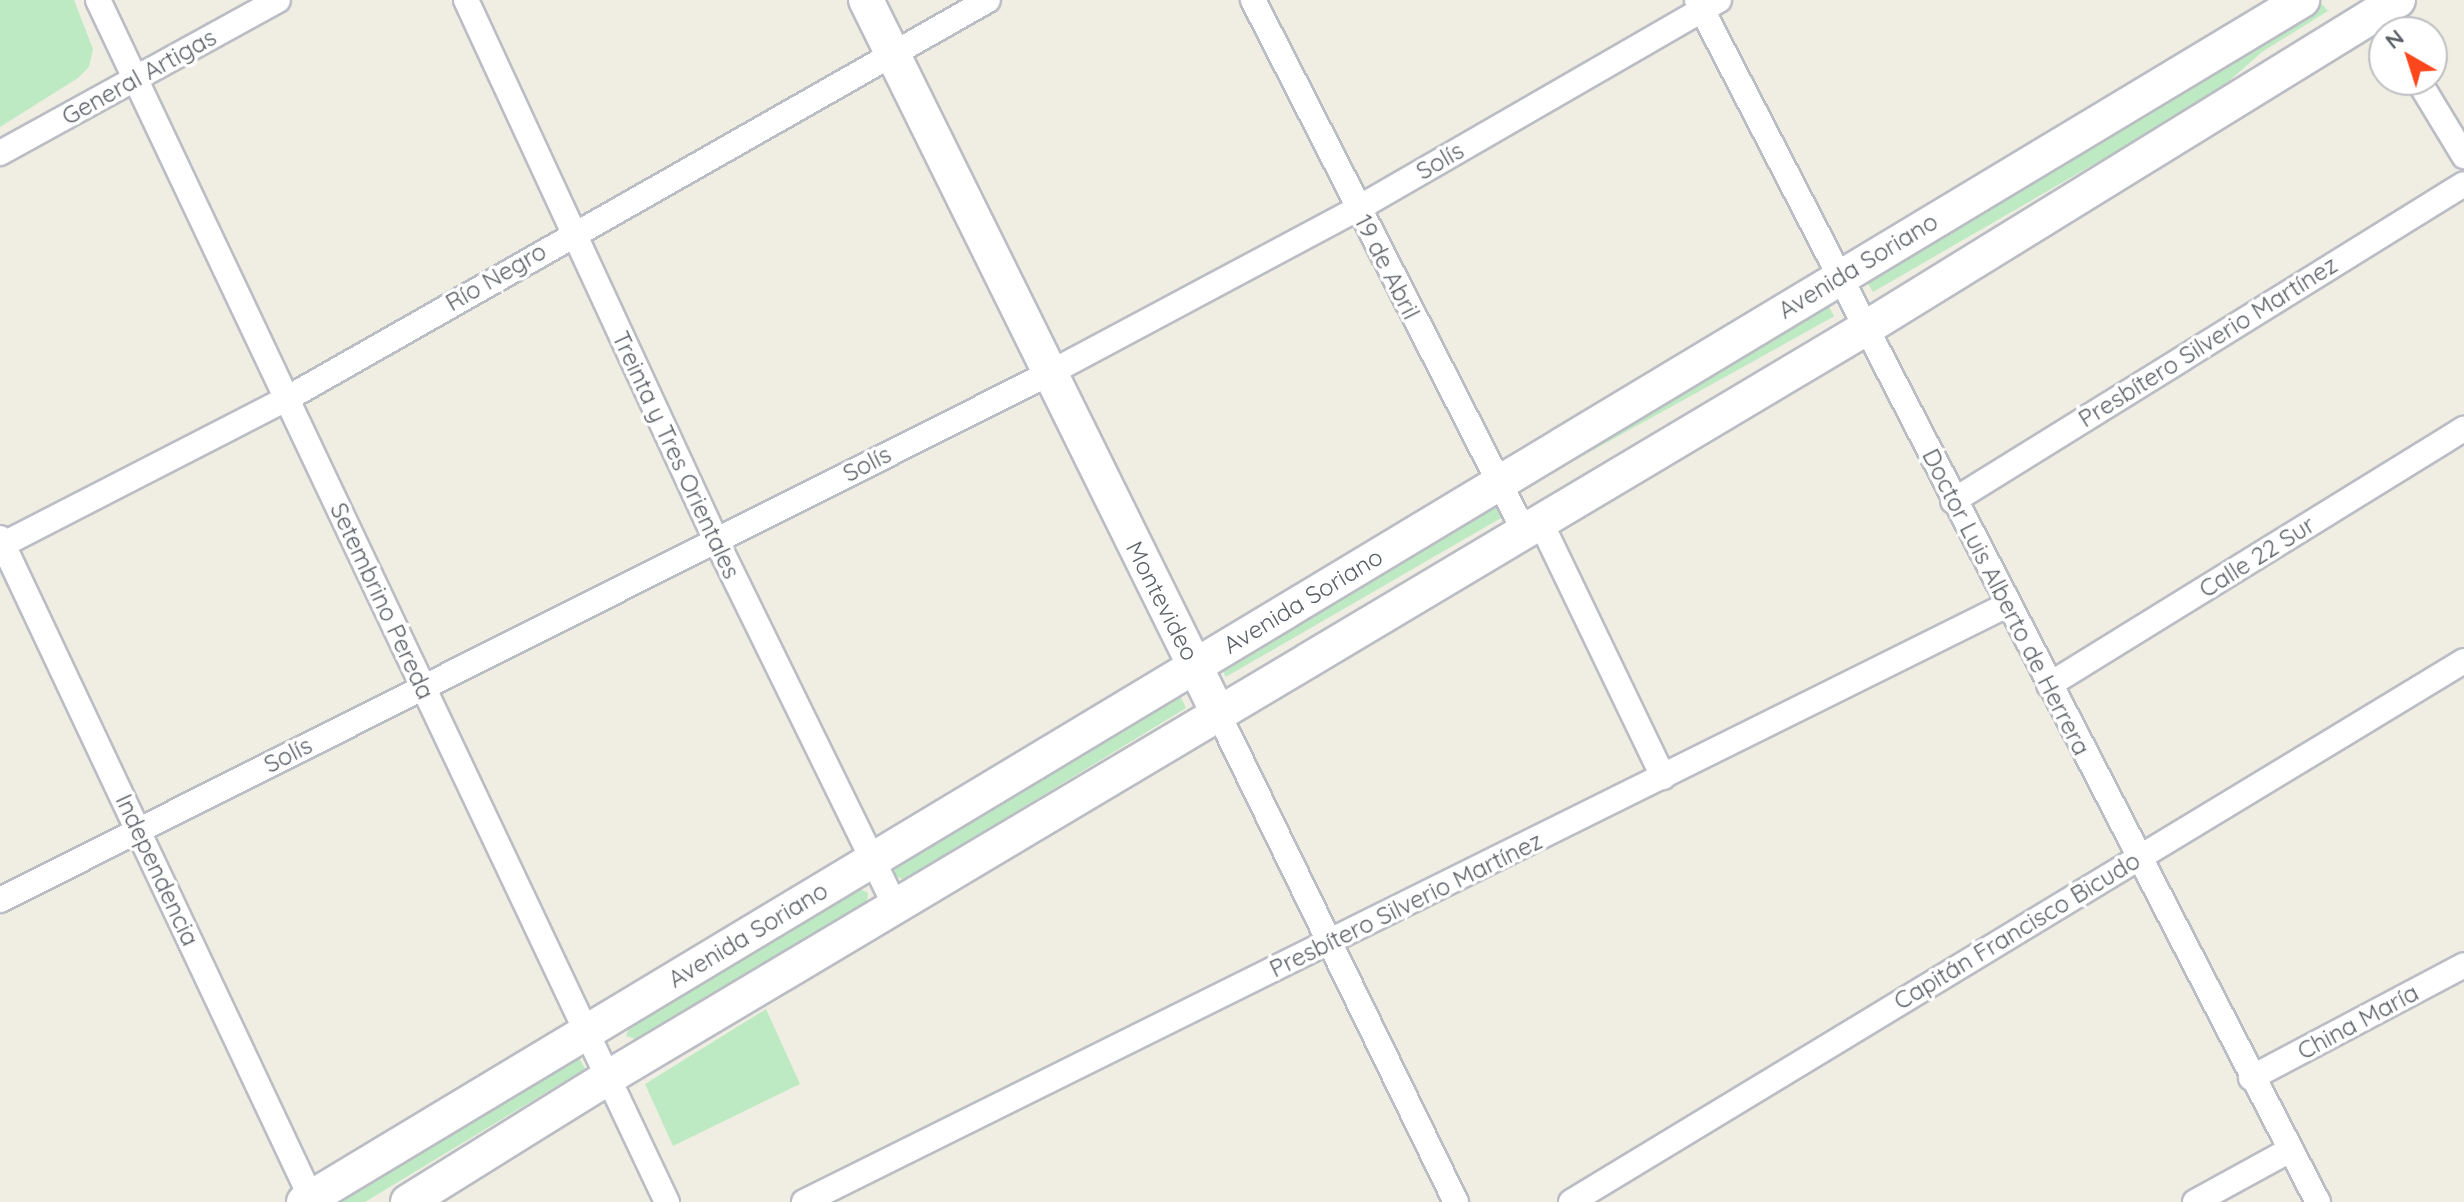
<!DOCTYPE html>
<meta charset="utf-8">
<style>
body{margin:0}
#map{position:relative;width:2464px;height:1202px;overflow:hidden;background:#f0eee3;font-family:Quicksand,sans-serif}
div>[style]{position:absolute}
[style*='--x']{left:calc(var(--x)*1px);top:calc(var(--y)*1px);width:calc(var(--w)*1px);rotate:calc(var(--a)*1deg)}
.green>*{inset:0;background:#bdeac2;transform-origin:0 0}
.roads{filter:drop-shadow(2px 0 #bbbdc4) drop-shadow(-2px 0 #bbbdc4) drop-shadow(0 2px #bbbdc4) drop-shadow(0 -2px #bbbdc4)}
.street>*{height:24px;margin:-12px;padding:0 12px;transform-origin:12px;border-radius:12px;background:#fff}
.secondary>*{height:34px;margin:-17px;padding:0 17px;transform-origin:17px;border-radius:17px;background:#fff}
span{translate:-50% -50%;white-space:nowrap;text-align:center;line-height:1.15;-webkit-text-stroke:7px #fff;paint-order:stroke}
.street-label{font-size:24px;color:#5b5f66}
.north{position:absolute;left:2368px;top:16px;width:80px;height:80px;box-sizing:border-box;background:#fff;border:2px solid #bdbfc2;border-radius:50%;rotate:321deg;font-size:22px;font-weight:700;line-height:32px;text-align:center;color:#5b5f66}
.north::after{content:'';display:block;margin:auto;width:28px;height:36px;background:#fc471d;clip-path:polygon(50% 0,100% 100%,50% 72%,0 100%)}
</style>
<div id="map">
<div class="green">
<div style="clip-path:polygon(0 0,74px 0,93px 49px,89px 67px,78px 78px,0 127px)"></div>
<div style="clip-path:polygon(2322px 4px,2328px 11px,2262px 52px,2212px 96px,1873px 292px,1862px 274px)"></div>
<div style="left:1824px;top:298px;width:21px;height:353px;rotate:61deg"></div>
<div style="left:1494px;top:499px;width:20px;height:321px;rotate:60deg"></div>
<div style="clip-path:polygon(1179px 693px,1186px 708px,904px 880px,894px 875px,896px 864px)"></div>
<div style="clip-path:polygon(856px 887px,868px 893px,867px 902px,639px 1040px,626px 1036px,630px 1025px)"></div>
<div style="clip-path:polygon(766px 1009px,800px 1084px,673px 1146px,645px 1084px)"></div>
<div style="clip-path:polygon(576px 1052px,585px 1069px,365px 1202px,339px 1202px,336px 1197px)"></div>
</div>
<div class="roads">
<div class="street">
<div style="--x:98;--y:0;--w:1330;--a:64.67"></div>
<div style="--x:466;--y:0;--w:595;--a:65.16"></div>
<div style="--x:716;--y:540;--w:407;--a:63.9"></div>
<div style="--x:1253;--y:0;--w:598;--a:62.96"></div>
<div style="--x:1697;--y:0;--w:1353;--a:62.68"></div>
<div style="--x:2418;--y:80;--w:89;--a:58.8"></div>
<div style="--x:0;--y:153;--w:317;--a:-28.8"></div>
<div style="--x:1953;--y:501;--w:601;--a:-31.81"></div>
<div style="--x:1541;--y:523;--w:282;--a:64.3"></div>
<div style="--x:0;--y:538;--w:734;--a:64.76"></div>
<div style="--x:0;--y:546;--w:324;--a:-27.2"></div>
<div style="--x:288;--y:398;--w:805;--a:-29.62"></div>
<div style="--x:2049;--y:685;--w:488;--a:-31.7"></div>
<div style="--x:1218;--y:713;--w:544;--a:64.05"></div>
<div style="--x:0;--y:900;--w:1173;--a:-26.65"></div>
<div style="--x:1048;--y:374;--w:350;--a:-28.1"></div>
<div style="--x:1357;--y:209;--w:418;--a:-30"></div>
<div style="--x:2251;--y:1078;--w:241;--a:-27.9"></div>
<div style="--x:804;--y:1202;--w:1343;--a:-26.39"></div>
<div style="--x:1571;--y:1202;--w:1044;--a:-31.21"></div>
<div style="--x:2195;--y:1202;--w:108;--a:-28.7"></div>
</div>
<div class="secondary">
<div style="--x:866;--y:0;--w:795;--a:63.72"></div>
<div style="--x:304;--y:1202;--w:2332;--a:-31.03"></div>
<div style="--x:408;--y:1202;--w:237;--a:-31.9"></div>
<div style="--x:609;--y:1077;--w:1463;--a:-30.79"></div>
<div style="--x:1866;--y:328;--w:625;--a:-31.66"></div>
</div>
</div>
<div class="street-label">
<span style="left:139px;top:77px;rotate:-29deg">General Artigas</span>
<span style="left:1440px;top:161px;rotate:-30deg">Solís</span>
<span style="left:1858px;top:266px;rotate:-31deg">Avenida Soriano</span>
<span style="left:1387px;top:267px;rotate:63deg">19 de Abril</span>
<span style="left:496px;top:277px;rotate:-30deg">Río Negro</span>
<span style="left:2208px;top:342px;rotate:-32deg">Presbítero Silverio Martínez</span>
<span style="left:676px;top:455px;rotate:65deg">Treinta y Tres Orientales</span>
<span style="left:867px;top:464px;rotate:-27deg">Solís</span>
<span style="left:2257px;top:557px;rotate:-32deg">Calle 22 Sur</span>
<span style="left:382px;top:601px;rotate:65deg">Setembrino Pereda</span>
<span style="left:1162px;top:601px;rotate:63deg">Montevideo</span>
<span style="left:1303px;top:601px;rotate:-31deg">Avenida Soriano</span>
<span style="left:2006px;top:602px;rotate:63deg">Doctor Luis Alberto de Herrera</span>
<span style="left:288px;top:755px;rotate:-27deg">Solís</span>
<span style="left:157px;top:870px;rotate:65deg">Independencia</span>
<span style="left:1406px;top:905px;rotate:-26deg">Presbítero Silverio Martínez</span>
<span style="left:2017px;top:931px;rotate:-31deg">Capitán Francisco Bicudo</span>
<span style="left:748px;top:935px;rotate:-31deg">Avenida Soriano</span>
<span style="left:2358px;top:1022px;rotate:-28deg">China María</span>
</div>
<div class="north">N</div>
</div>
